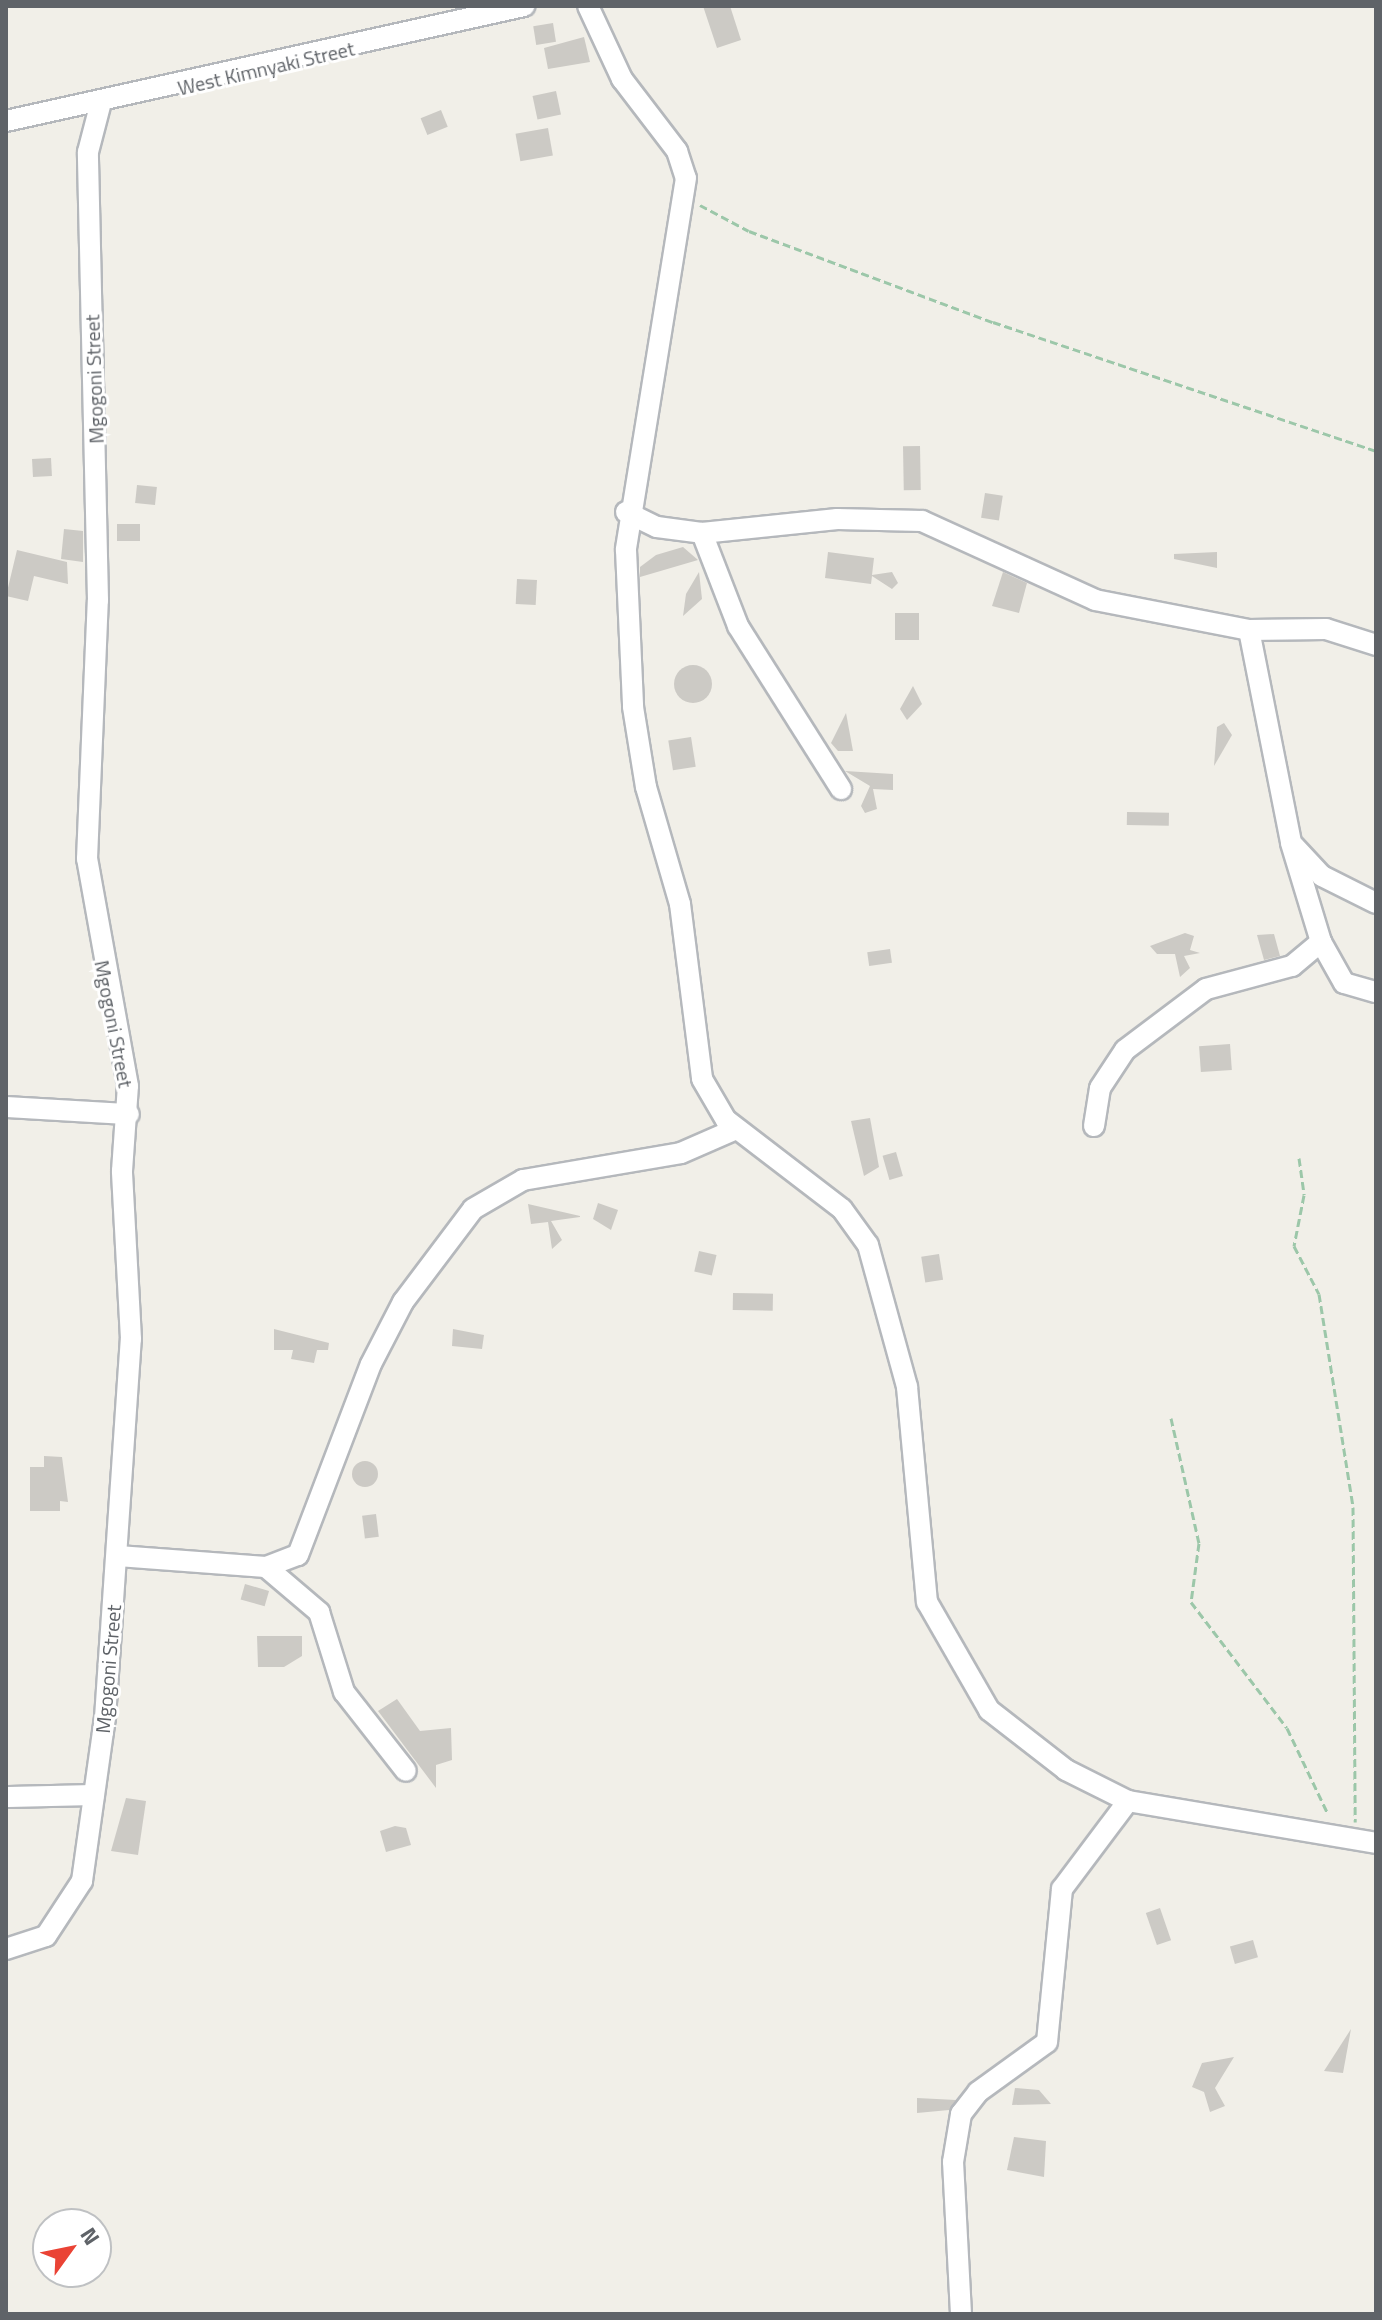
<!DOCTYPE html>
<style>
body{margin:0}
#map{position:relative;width:1382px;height:2320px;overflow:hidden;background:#f1efe8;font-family:"Titillium Web",sans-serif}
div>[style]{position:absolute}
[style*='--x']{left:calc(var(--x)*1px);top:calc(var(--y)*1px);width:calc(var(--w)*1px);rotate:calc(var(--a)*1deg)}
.building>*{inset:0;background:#cccac5;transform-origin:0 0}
.round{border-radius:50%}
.path>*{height:3px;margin-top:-1.5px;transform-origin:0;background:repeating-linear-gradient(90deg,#9cc7a9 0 8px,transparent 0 12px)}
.roads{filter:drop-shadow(2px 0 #b5b8bc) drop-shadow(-2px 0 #b5b8bc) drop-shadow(0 2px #b5b8bc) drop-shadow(0 -2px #b5b8bc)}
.street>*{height:20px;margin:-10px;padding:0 10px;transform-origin:10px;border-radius:10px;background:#fff}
span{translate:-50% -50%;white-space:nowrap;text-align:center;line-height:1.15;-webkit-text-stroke:6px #fff;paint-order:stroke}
.street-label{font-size:20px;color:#5f6368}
.frame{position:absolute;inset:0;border:8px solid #5f6368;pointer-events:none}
.north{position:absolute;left:32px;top:2208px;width:80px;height:80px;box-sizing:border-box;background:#fff;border:2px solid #bfc1c3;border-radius:50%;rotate:57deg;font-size:22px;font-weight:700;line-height:32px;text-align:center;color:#5f6368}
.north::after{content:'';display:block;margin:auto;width:28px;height:36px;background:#ea4335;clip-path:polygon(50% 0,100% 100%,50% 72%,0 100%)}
</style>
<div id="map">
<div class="building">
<div style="clip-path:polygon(703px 6px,730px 6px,741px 40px,717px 48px)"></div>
<div style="left:553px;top:23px;width:19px;height:20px;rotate:81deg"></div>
<div style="clip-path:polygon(584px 37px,590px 62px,548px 69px,544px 48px)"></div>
<div style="left:556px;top:91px;width:24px;height:24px;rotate:78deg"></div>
<div style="left:441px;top:110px;width:18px;height:22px;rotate:68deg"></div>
<div style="left:548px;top:128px;width:28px;height:33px;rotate:80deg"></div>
<div style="left:920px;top:446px;width:44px;height:17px;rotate:89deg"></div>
<div style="left:51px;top:458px;width:18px;height:19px;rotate:87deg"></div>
<div style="left:137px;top:485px;width:20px;height:18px;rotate:6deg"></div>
<div style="left:985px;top:493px;width:18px;height:25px;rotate:9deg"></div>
<div style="left:117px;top:524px;width:23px;height:17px"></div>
<div style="clip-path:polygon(64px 529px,83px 531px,83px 562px,61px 559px)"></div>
<div style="clip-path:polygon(683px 547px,698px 560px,640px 577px,640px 567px,656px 555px)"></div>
<div style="clip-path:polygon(17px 550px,67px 562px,68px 584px,34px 576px,28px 601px,6px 596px)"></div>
<div style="clip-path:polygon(828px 552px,874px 558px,872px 575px,892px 572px,898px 583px,892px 589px,872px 576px,871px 584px,825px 578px)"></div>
<div style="clip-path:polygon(1217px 552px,1217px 568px,1174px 559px,1174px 554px)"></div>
<div style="clip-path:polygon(699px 572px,702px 599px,683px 616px,686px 594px)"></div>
<div style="clip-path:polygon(1003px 572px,1027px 583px,1019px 613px,992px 606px)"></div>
<div style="left:517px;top:579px;width:20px;height:25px;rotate:3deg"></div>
<div style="left:895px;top:613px;width:24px;height:27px"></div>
<div class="round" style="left:674px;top:665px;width:38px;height:38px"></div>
<div style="clip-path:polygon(913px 686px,922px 704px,907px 720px,900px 709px)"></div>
<div style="clip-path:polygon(846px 713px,853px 751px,838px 751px,831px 743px)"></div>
<div style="clip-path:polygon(1224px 723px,1232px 735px,1214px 766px,1217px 727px)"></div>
<div style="left:691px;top:737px;width:30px;height:23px;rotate:81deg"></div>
<div style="clip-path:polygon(845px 771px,893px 774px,893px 790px,873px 789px,877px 809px,865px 813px,861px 806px,870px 786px)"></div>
<div style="left:1127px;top:812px;width:42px;height:13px;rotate:1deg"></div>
<div style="clip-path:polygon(1185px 933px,1194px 936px,1190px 950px,1200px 953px,1184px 956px,1190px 968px,1180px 977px,1175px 954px,1157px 954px,1150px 946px)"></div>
<div style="clip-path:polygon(1274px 934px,1280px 956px,1264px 960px,1257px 935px)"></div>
<div style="left:890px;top:949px;width:14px;height:23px;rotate:82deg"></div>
<div style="left:1230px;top:1044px;width:26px;height:31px;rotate:86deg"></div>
<div style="clip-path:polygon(870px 1118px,879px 1167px,864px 1176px,851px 1121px)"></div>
<div style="left:896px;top:1152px;width:25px;height:14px;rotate:74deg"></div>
<div style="clip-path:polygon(598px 1203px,618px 1210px,611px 1230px,593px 1219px)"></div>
<div style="clip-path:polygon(528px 1204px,580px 1216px,580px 1217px,551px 1221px,562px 1240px,552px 1249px,548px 1222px,531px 1224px)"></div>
<div style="left:699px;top:1251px;width:18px;height:21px;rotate:13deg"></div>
<div style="left:939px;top:1254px;width:26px;height:18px;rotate:81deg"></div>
<div style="left:733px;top:1293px;width:40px;height:17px;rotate:1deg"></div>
<div style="clip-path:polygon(274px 1329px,329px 1343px,328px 1350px,317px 1350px,314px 1363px,291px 1359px,293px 1350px,274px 1350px)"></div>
<div style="clip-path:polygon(453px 1329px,484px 1335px,482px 1349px,452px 1346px)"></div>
<div style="clip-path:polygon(44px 1456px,62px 1457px,68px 1502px,60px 1501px,60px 1511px,30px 1511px,30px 1467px,44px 1467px)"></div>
<div class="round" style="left:352px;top:1461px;width:26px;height:26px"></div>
<div style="left:376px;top:1514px;width:23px;height:14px;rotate:83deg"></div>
<div style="left:245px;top:1584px;width:25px;height:16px;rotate:16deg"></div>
<div style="clip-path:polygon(257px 1636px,302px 1636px,302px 1656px,284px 1667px,258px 1667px)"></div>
<div style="clip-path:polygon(397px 1699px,420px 1731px,451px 1728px,452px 1760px,436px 1765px,436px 1788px,378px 1711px)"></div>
<div style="clip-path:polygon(126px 1798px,146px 1801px,138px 1855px,111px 1851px)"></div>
<div style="clip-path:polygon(395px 1826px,406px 1828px,411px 1845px,386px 1852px,380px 1831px)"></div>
<div style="left:1160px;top:1908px;width:34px;height:15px;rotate:71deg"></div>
<div style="left:1253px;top:1940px;width:18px;height:24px;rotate:74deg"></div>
<div style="clip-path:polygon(1351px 2029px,1343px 2073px,1324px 2071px)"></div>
<div style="clip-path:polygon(1234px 2057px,1215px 2088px,1225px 2106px,1210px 2112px,1204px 2092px,1192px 2087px,1202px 2063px)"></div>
<div style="clip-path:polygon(1015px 2088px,1039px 2090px,1051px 2104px,1012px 2105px)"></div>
<div style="clip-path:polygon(917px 2098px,956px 2100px,949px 2110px,917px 2113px)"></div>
<div style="clip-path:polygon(1014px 2137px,1046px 2141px,1044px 2177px,1007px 2170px)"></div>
</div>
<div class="path">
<div style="--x:700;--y:205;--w:55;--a:28"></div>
<div style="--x:749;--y:231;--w:260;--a:20.5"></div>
<div style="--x:993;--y:322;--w:404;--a:18.6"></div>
<div style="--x:1299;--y:1158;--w:37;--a:82"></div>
<div style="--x:1304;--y:1195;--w:52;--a:101.1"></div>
<div style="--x:1294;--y:1246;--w:54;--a:62.5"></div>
<div style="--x:1319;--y:1294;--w:216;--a:80.9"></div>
<div style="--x:1353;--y:1507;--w:315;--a:89.6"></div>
<div style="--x:1171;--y:1418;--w:128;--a:77.4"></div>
<div style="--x:1199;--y:1543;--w:60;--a:97.7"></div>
<div style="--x:1191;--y:1602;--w:158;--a:52.7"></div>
<div style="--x:1287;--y:1728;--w:95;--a:64.5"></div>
</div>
<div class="roads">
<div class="street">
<div style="--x:588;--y:6;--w:81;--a:65"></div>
<div style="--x:622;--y:79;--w:91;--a:52.6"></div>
<div style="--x:677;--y:151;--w:28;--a:72"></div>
<div style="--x:686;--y:178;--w:377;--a:99.2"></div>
<div style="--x:626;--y:550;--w:157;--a:87.4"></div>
<div style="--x:633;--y:707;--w:81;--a:80.8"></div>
<div style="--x:646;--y:787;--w:122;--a:73.8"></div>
<div style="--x:680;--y:904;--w:176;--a:82.8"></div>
<div style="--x:702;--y:1079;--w:48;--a:59.7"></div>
<div style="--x:726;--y:1120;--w:146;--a:37.5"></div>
<div style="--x:842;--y:1209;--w:44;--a:54.2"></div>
<div style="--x:868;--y:1245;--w:147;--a:74.6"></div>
<div style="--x:907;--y:1387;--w:216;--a:84.7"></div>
<div style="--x:927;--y:1602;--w:125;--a:60.1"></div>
<div style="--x:989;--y:1710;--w:98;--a:37.9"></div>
<div style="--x:1066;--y:1770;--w:69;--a:26.6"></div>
<div style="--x:1128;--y:1801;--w:252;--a:9.6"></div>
<div style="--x:6;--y:121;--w:531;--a:-12.52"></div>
<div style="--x:626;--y:512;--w:34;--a:26"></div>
<div style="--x:657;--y:527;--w:45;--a:7.6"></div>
<div style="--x:702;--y:533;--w:136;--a:-5.9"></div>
<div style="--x:837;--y:519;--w:85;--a:1.3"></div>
<div style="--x:922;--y:521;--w:190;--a:24.5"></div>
<div style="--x:1095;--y:600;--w:157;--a:11"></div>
<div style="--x:1249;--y:630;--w:77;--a:-0.7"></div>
<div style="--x:1326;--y:629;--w:52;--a:17.7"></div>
<div style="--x:702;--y:533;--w:100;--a:68.8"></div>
<div style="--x:738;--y:626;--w:193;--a:57.7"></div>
<div style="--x:1249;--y:630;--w:217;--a:78.8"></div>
<div style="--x:1291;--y:843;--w:103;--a:73.1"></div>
<div style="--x:1321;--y:942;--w:47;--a:60.7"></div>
<div style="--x:1344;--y:983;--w:33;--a:16"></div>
<div style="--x:1294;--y:846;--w:41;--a:47"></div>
<div style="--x:1322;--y:876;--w:60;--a:26.6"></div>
<div style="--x:6;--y:1107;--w:123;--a:3.3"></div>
<div style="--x:1094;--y:1126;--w:38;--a:-81"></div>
<div style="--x:1100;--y:1088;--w:45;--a:-56.7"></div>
<div style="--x:1125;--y:1050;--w:101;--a:-37"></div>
<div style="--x:1206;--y:989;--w:89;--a:-15"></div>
<div style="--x:1292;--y:966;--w:38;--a:-40"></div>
<div style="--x:118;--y:1556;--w:148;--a:4.3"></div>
<div style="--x:266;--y:1567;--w:34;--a:-21"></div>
<div style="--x:298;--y:1555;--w:204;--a:-69.1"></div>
<div style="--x:371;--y:1364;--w:70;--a:-62.7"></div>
<div style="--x:403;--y:1302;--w:116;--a:-53"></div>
<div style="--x:473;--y:1209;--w:58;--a:-30.1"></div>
<div style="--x:523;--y:1180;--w:160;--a:-9.7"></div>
<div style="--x:681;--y:1153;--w:60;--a:-23.6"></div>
<div style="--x:266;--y:1567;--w:70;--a:40.3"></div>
<div style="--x:319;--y:1612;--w:84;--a:72.6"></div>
<div style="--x:344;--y:1692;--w:100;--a:51.9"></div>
<div style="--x:6;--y:1797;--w:88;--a:-1.3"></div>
<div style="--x:6;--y:1949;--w:42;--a:-18"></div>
<div style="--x:46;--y:1936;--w:66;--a:-56.8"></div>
<div style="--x:82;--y:1881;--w:165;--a:-82"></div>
<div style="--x:105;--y:1718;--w:380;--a:-86.1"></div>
<div style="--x:131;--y:1339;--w:168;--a:-93.1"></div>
<div style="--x:122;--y:1171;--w:85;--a:-86"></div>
<div style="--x:128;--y:1086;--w:231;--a:-100.2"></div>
<div style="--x:87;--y:859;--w:259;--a:-87.6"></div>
<div style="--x:98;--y:600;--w:448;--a:-91.3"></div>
<div style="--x:88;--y:152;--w:48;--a:-75.4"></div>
<div style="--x:961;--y:2314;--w:152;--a:-93"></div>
<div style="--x:953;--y:2162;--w:49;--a:-80.5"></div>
<div style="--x:961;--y:2114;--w:28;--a:-52"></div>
<div style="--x:978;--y:2092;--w:85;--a:-35.9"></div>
<div style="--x:1047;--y:2042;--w:154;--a:-84.4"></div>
<div style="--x:1062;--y:1889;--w:110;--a:-53.1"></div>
</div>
</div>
<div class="street-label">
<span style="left:266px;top:68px;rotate:-13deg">West Kimnyaki Street</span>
<span style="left:94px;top:379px;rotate:-92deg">Mgogoni Street</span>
<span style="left:114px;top:1024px;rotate:79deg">Mgogoni Street</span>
<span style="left:108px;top:1669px;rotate:-85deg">Mgogoni Street</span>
</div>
<div class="frame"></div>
<div class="north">N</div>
</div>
